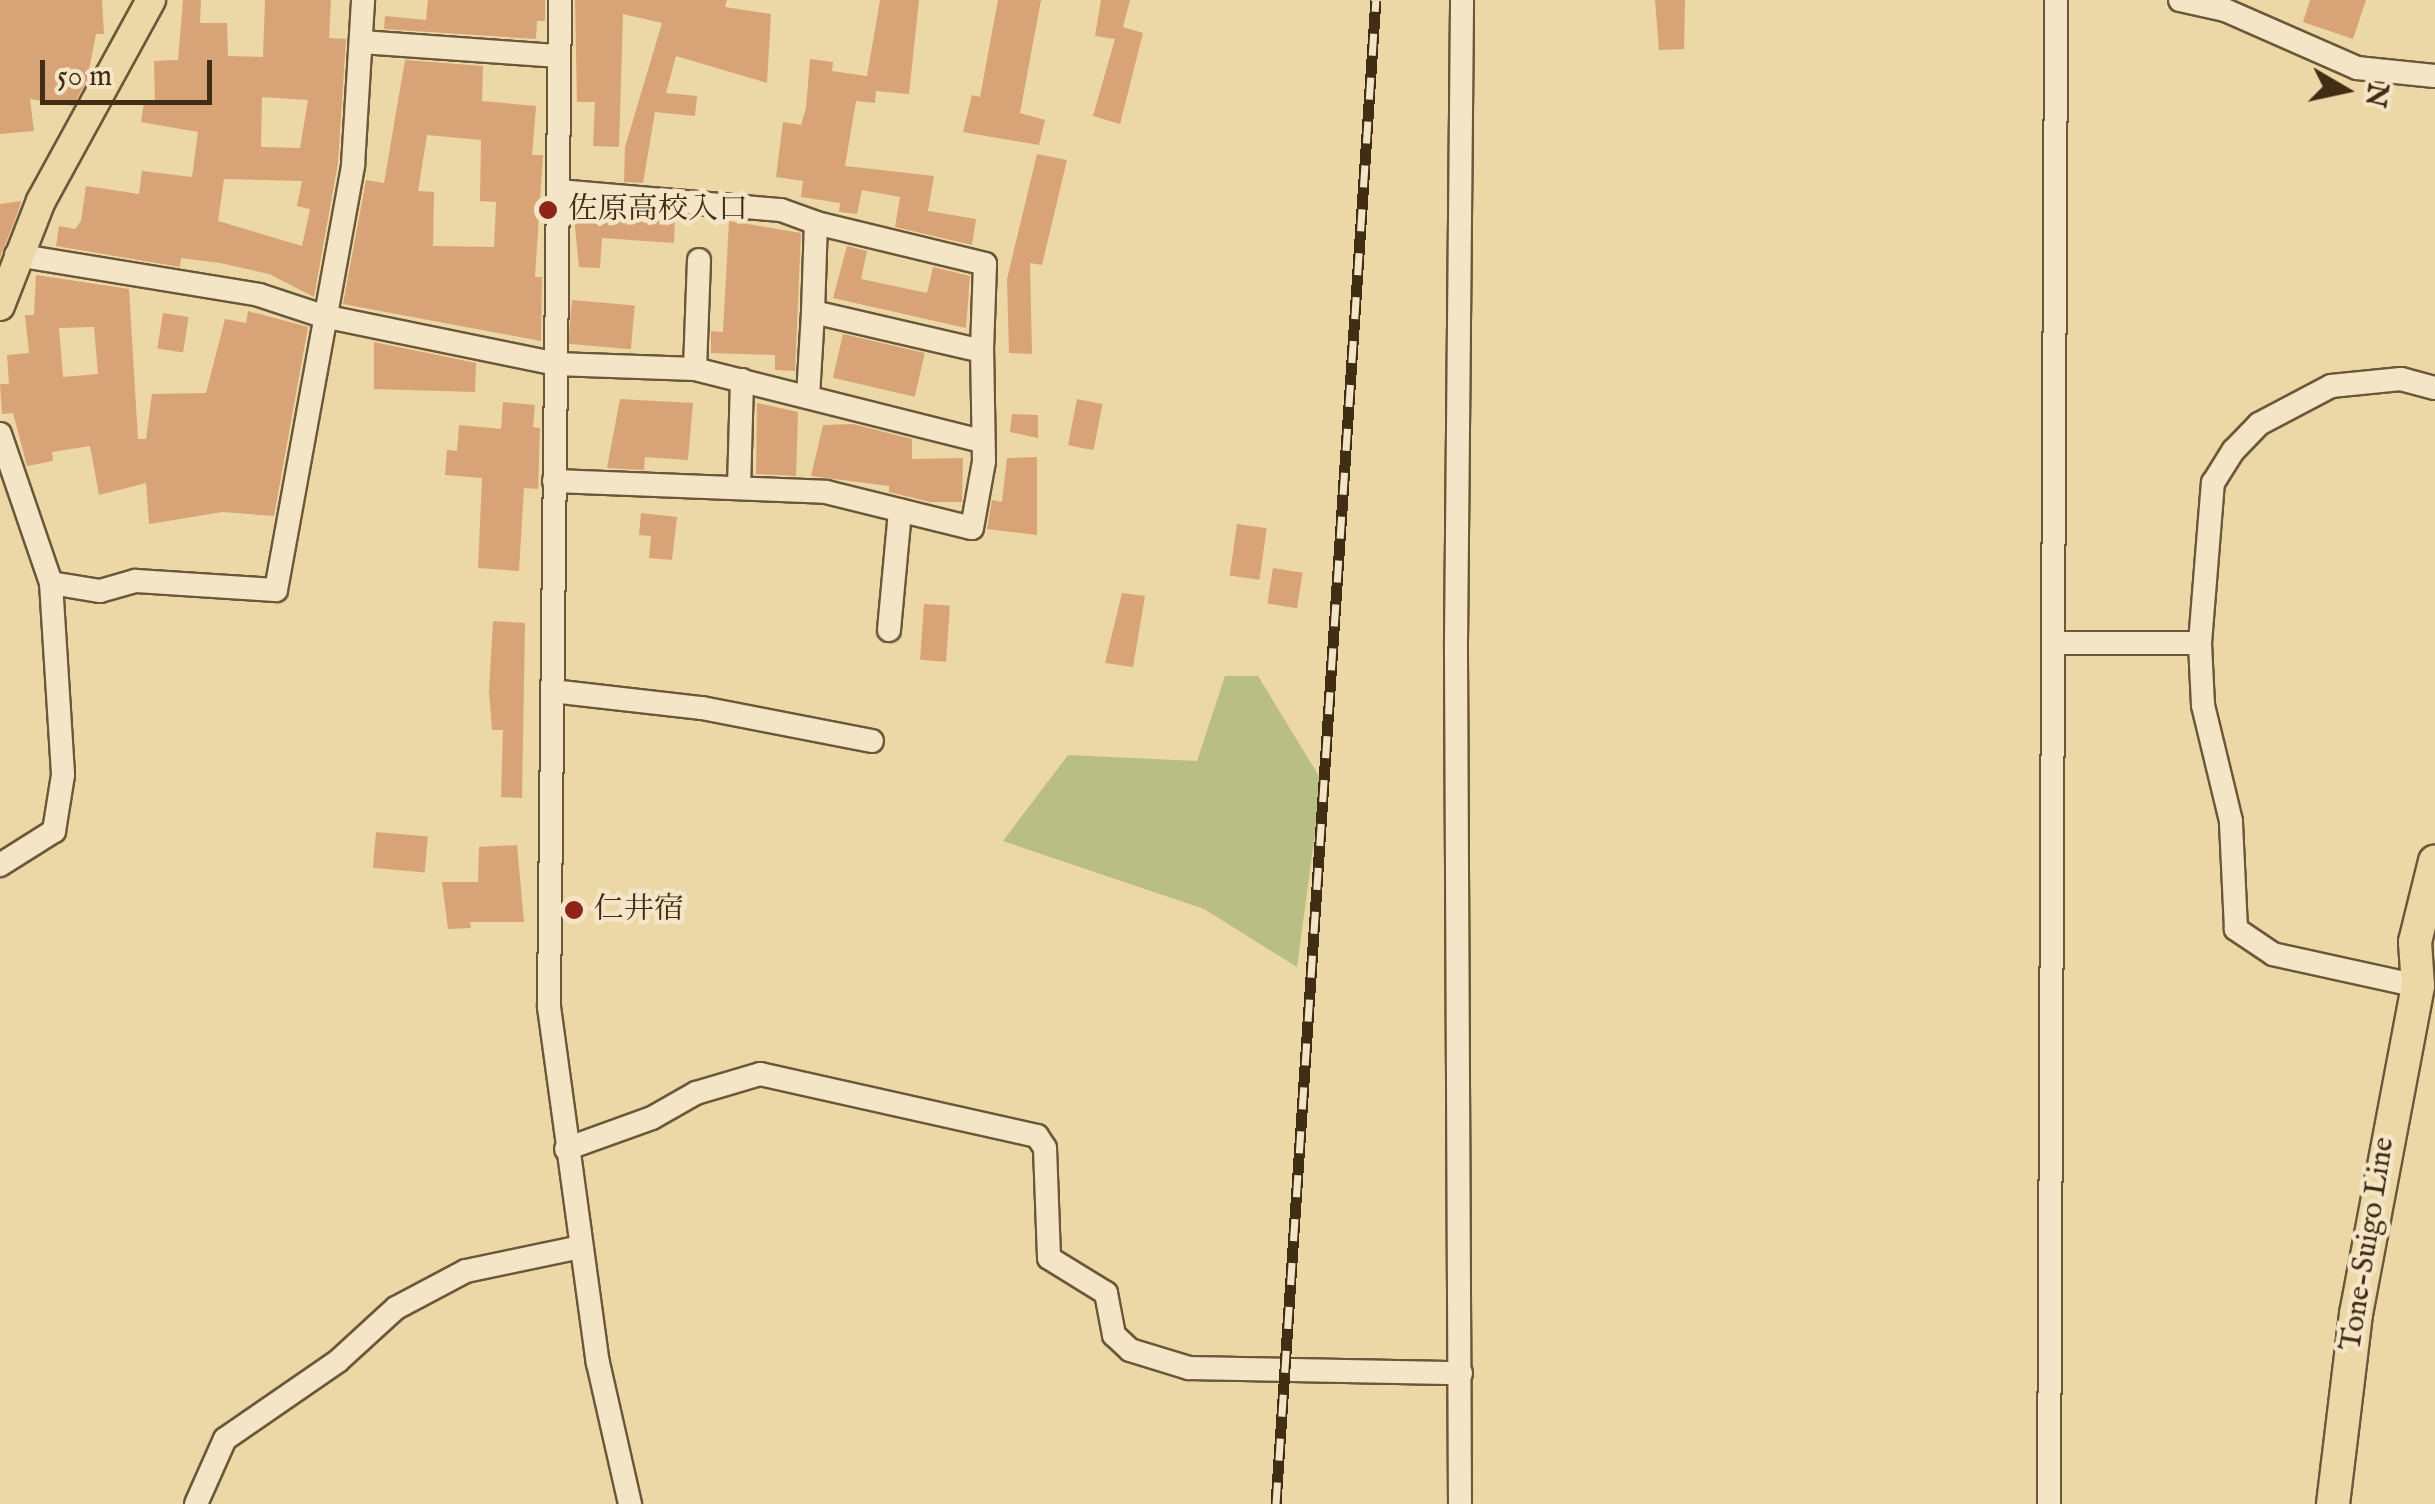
<!DOCTYPE html>
<meta charset="utf-8">
<style>
body{margin:0}
#map{position:relative;width:2435px;height:1504px;overflow:hidden;background:#ecd7a7;font-family:"IM FELL English","Noto Serif JP",serif}
div>[style]{position:absolute}
[style*='--x']{left:calc(var(--x)*1px);top:calc(var(--y)*1px);width:calc(var(--w)*1px);rotate:calc(var(--a)*1deg)}
.green>*{inset:0;background:#b9be85}
.building>*{inset:0;background:#d8a377;transform-origin:0 0}
.roads{filter:drop-shadow(2px 0 #6b5839) drop-shadow(-2px 0 #6b5839) drop-shadow(0 2px #6b5839) drop-shadow(0 -2px #6b5839)}
.minor>*{height:22px;margin:-11px;padding:0 11px;transform-origin:11px;border-radius:11px;background:#f3e5c6}
.major>*{height:28px;margin:-14px;padding:0 14px;transform-origin:14px;border-radius:14px;background:#ecd7a7}
.highway>*{height:32px;margin:-16px;padding:0 16px;transform-origin:16px;border-radius:16px;background:#ecd7a7}
.rail>*{height:11px;margin-top:-5.5px;transform-origin:0;background:repeating-linear-gradient(90deg,#f3e5c6 0 22px,#402d14 0 44px);box-sizing:border-box;border-block:2px solid #402d14}
.dots>*{width:28px;height:28px;translate:-50% -50%;box-sizing:border-box;border:5px solid #f3e5c6;border-radius:50%}
span{translate:-50% -50%;white-space:nowrap;text-align:center;line-height:1.15;-webkit-text-stroke:9px #f3e5c6;paint-order:stroke}
.poi-label{font-size:30px;color:#402d14}
.left{translate:0 -50%;text-align:left}
.street-label{font-size:30px;color:#402d14}
.north{position:absolute;left:2295px;top:40px;width:100px;height:100px;-webkit-text-stroke:8px #f3e5c6;paint-order:stroke;rotate:99deg;font-size:28px;font-weight:700;line-height:40px;text-align:center;color:#402d14}
.north::after{content:'';display:block;margin:auto;width:35px;height:45px;background:#402d14;clip-path:polygon(50% 0,100% 100%,50% 72%,0 100%)}
.scale{position:absolute;left:40px;top:60px;width:172px;height:45px;box-sizing:border-box;border:5px solid #402d14;border-top:0;padding-left:12px;font-size:30px;line-height:35px;white-space:nowrap;color:#402d14;-webkit-text-stroke:8px #f3e5c6;paint-order:stroke}
</style>
<div id="map">
<div class="green">
<div style="clip-path:polygon(1225px 676px,1258px 676px,1322px 781px,1297px 967px,1204px 909px,1003px 841px,1068px 755px,1197px 761px)"></div>
</div>
<div class="building">
<div style="clip-path:polygon(0 0,102px 0,104px 34px,96px 34px,87px 80px,73px 106px,30px 99px,34px 131px,0 134px)"></div>
<div style="clip-path:polygon(evenodd,183px 0,201px 0,200px 23px,227px 23px,228px 56px,263px 57px,265px 0,331px 0,329px 38px,346px 39px,338px 163px,314px 297px,269px 274px,220px 263px,181px 258px,180px 267px,56px 246px,59px 226px,75px 229px,81px 221px,86px 186px,139px 194px,142px 171px,192px 177px,198px 132px,141px 122px,144px 102px,155px 104px,154px 61px,178px 60px,183px 0,262px 97px,308px 100px,300px 148px,261px 147px,262px 97px,183px 0,224px 179px,302px 181px,297px 206px,310px 209px,302px 246px,218px 221px,224px 179px)"></div>
<div style="clip-path:polygon(428px 0,545px 0,545px 21px,537px 21px,536px 39px,384px 29px,385px 16px,426px 20px)"></div>
<div style="clip-path:polygon(575px 0,727px 0,725px 7px,771px 14px,767px 83px,676px 56px,666px 93px,697px 96px,695px 116px,655px 112px,643px 183px,624px 182px,625px 147px,662px 23px,623px 14px,619px 147px,593px 146px,595px 102px,577px 102px)"></div>
<div style="clip-path:polygon(880px 0,919px 0,909px 94px,876px 91px,875px 103px,856px 101px,845px 166px,934px 176px,928px 211px,976px 219px,972px 245px,895px 227px,900px 197px,862px 190px,857px 214px,839px 212px,840px 203px,801px 197px,803px 181px,776px 177px,783px 122px,801px 125px,806px 108px,810px 59px,833px 62px,832px 71px,867px 76px)"></div>
<div style="clip-path:polygon(998px 0,1041px 0,1020px 113px,1045px 120px,1039px 145px,963px 132px,972px 95px,980px 97px)"></div>
<div style="clip-path:polygon(1101px 0,1130px 0,1123px 27px,1143px 33px,1120px 124px,1093px 116px,1115px 39px,1095px 36px)"></div>
<div style="clip-path:polygon(1655px 0,1685px 0,1684px 49px,1659px 50px)"></div>
<div style="clip-path:polygon(2310px 0,2366px 0,2353px 39px,2303px 22px)"></div>
<div style="clip-path:polygon(evenodd,405px 60px,483px 66px,482px 101px,536px 106px,532px 155px,543px 155px,535px 277px,542px 277px,541px 341px,343px 304px,366px 180px,384px 183px,405px 60px,427px 135px,481px 140px,480px 201px,496px 202px,494px 247px,433px 246px,434px 192px,418px 191px,427px 135px)"></div>
<div style="clip-path:polygon(1037px 154px,1067px 160px,1042px 265px,1030px 263px,1032px 354px,1009px 353px,1007px 279px)"></div>
<div style="clip-path:polygon(21px 201px,19px 209px,0 258px,0 204px)"></div>
<div style="clip-path:polygon(573px 207px,675px 216px,674px 243px,602px 238px,600px 268px,579px 267px)"></div>
<div style="clip-path:polygon(729px 221px,801px 233px,795px 371px,775px 370px,775px 355px,711px 353px,711px 331px,723px 332px)"></div>
<div style="clip-path:polygon(847px 246px,867px 251px,861px 279px,927px 293px,933px 267px,970px 276px,966px 328px,833px 298px)"></div>
<div style="clip-path:polygon(evenodd,36px 275px,129px 289px,138px 439px,146px 439px,152px 394px,206px 393px,225px 319px,246px 323px,248px 311px,308px 327px,274px 516px,222px 512px,149px 524px,146px 483px,99px 495px,90px 446px,52px 452px,53px 461px,27px 466px,13px 413px,2px 414px,0 384px,9px 384px,7px 355px,29px 353px,25px 315px,34px 315px,36px 275px,94px 327px,98px 374px,63px 377px,59px 328px,94px 327px)"></div>
<div style="left:572px;top:300px;width:63px;height:44px;rotate:5deg"></div>
<div style="left:163px;top:313px;width:26px;height:36px;rotate:9deg"></div>
<div style="left:843px;top:334px;width:84px;height:45px;rotate:13deg"></div>
<div style="clip-path:polygon(374px 342px,476px 363px,475px 392px,374px 389px)"></div>
<div style="clip-path:polygon(620px 399px,693px 403px,688px 460px,645px 457px,644px 470px,607px 468px)"></div>
<div style="left:1077px;top:399px;width:26px;height:47px;rotate:11deg"></div>
<div style="clip-path:polygon(503px 402px,535px 405px,533px 427px,540px 428px,538px 489px,524px 488px,519px 571px,478px 568px,482px 478px,445px 475px,447px 450px,457px 451px,459px 425px,501px 429px)"></div>
<div style="clip-path:polygon(757px 403px,798px 412px,796px 476px,756px 474px)"></div>
<div style="clip-path:polygon(1012px 414px,1038px 415px,1038px 438px,1010px 432px)"></div>
<div style="clip-path:polygon(853px 424px,912px 439px,912px 459px,963px 458px,962px 502px,930px 502px,889px 492px,889px 486px,811px 476px,823px 425px)"></div>
<div style="clip-path:polygon(1037px 457px,1037px 535px,987px 529px,992px 500px,1002px 502px,1007px 458px)"></div>
<div style="clip-path:polygon(641px 513px,677px 517px,672px 560px,649px 558px,651px 536px,639px 535px)"></div>
<div style="left:1237px;top:524px;width:30px;height:52px;rotate:8deg"></div>
<div style="left:1273px;top:568px;width:30px;height:36px;rotate:9deg"></div>
<div style="clip-path:polygon(1122px 593px,1145px 596px,1133px 667px,1105px 663px)"></div>
<div style="left:924px;top:604px;width:26px;height:56px;rotate:4deg"></div>
<div style="clip-path:polygon(493px 621px,525px 623px,522px 798px,501px 797px,503px 730px,492px 730px,489px 692px)"></div>
<div style="left:376px;top:832px;width:52px;height:36px;rotate:5deg"></div>
<div style="clip-path:polygon(517px 845px,524px 922px,470px 922px,471px 928px,448px 929px,442px 882px,478px 882px,479px 847px)"></div>
</div>
<div class="roads">
<div class="minor">
<div style="--x:560;--y:0;--w:1007;--a:90.63"></div>
<div style="--x:549;--y:1007;--w:359;--a:82.2"></div>
<div style="--x:598;--y:1363;--w:145;--a:77.2"></div>
<div style="--x:2180;--y:0;--w:46;--a:12.5"></div>
<div style="--x:2225;--y:10;--w:144;--a:23.7"></div>
<div style="--x:2357;--y:68;--w:78;--a:5.9"></div>
<div style="--x:362;--y:42;--w:197;--a:4.1"></div>
<div style="--x:558;--y:191;--w:224;--a:4.9"></div>
<div style="--x:781;--y:210;--w:37;--a:20"></div>
<div style="--x:16;--y:255;--w:246;--a:9.3"></div>
<div style="--x:259;--y:295;--w:67;--a:18.2"></div>
<div style="--x:323;--y:316;--w:238;--a:11.6"></div>
<div style="--x:556;--y:364;--w:139;--a:2.1"></div>
<div style="--x:695;--y:369;--w:295;--a:14.1"></div>
<div style="--x:813;--y:312;--w:89;--a:-88.1"></div>
<div style="--x:816;--y:223;--w:174;--a:13.6"></div>
<div style="--x:985;--y:264;--w:87;--a:92"></div>
<div style="--x:695;--y:369;--w:109;--a:-87.9"></div>
<div style="--x:0;--y:434;--w:157;--a:71.1"></div>
<div style="--x:51;--y:583;--w:192;--a:86.4"></div>
<div style="--x:63;--y:775;--w:57;--a:99.1"></div>
<div style="--x:54;--y:831;--w:64;--a:147.8"></div>
<div style="--x:554;--y:481;--w:272;--a:2.3"></div>
<div style="--x:826;--y:492;--w:150;--a:13.9"></div>
<div style="--x:972;--y:528;--w:68;--a:-79.8"></div>
<div style="--x:984;--y:461;--w:110;--a:-91"></div>
<div style="--x:982;--y:351;--w:173;--a:-167"></div>
<div style="--x:813;--y:312;--w:85;--a:93.4"></div>
<div style="--x:739;--y:488;--w:108;--a:-88.4"></div>
<div style="--x:51;--y:583;--w:50;--a:9.3"></div>
<div style="--x:100;--y:591;--w:37;--a:-16"></div>
<div style="--x:136;--y:581;--w:140;--a:3.7"></div>
<div style="--x:276;--y:590;--w:432;--a:-79.7"></div>
<div style="--x:353;--y:165;--w:165;--a:-86.5"></div>
<div style="--x:889;--y:630;--w:120;--a:-84.7"></div>
<div style="--x:2055;--y:643;--w:145;--a:0"></div>
<div style="--x:552;--y:691;--w:151;--a:6.5"></div>
<div style="--x:702;--y:708;--w:173;--a:11"></div>
<div style="--x:2418;--y:986;--w:148;--a:-167.6"></div>
<div style="--x:2273;--y:954;--w:45;--a:-146"></div>
<div style="--x:2236;--y:929;--w:108;--a:-92.7"></div>
<div style="--x:2231;--y:821;--w:119;--a:-103.6"></div>
<div style="--x:2203;--y:705;--w:62;--a:-92.8"></div>
<div style="--x:2200;--y:643;--w:161;--a:-85.4"></div>
<div style="--x:2213;--y:483;--w:39;--a:-58"></div>
<div style="--x:2234;--y:450;--w:36;--a:-46"></div>
<div style="--x:2259;--y:424;--w:81;--a:-27.8"></div>
<div style="--x:2331;--y:386;--w:70;--a:-5.7"></div>
<div style="--x:2401;--y:379;--w:35;--a:15"></div>
<div style="--x:566;--y:1149;--w:91;--a:-19.8"></div>
<div style="--x:652;--y:1118;--w:51;--a:-29.6"></div>
<div style="--x:696;--y:1093;--w:67;--a:-16.5"></div>
<div style="--x:760;--y:1074;--w:284;--a:12.6"></div>
<div style="--x:1037;--y:1136;--w:14;--a:56"></div>
<div style="--x:1045;--y:1148;--w:110;--a:87.9"></div>
<div style="--x:1049;--y:1258;--w:67;--a:31.6"></div>
<div style="--x:1106;--y:1293;--w:43;--a:79.2"></div>
<div style="--x:1114;--y:1335;--w:22;--a:43"></div>
<div style="--x:1130;--y:1350;--w:62;--a:17"></div>
<div style="--x:1189;--y:1368;--w:272;--a:1.1"></div>
<div style="--x:196;--y:1504;--w:71;--a:-66"></div>
<div style="--x:225;--y:1439;--w:137;--a:-34.6"></div>
<div style="--x:338;--y:1361;--w:79;--a:-42.4"></div>
<div style="--x:396;--y:1308;--w:79;--a:-27.9"></div>
<div style="--x:466;--y:1271;--w:117;--a:-11.8"></div>
<div style="--x:1460;--y:1504;--w:862;--a:-90.27"></div>
<div style="--x:1456;--y:642;--w:642;--a:-89.46"></div>
<div style="--x:2049;--y:1504;--w:1504;--a:-89.73"></div>
</div>
<div class="major">
<div style="--x:0;--y:306;--w:113;--a:-68.7"></div>
<div style="--x:41;--y:201;--w:229;--a:-61.3"></div>
</div>
<div class="highway">
<div style="--x:2333;--y:1504;--w:191;--a:-83.1"></div>
<div style="--x:2356;--y:1314;--w:334;--a:-79.3"></div>
<div style="--x:2418;--y:986;--w:44;--a:-93.9"></div>
<div style="--x:2415;--y:942;--w:83;--a:-76.1"></div>
</div>
</div>
<div class="rail">
<div style="--x:1276;--y:1504;--w:1507;--a:-86.2"></div>
</div>
<div class="dots">
<div style="left:548px;top:210px;background:#8f2418"></div>
<div style="left:574px;top:910px;background:#8f2418"></div>
</div>
<div class="poi-label">
<span class="left" style="left:568px;top:210px">佐原高校入口</span>
<span class="left" style="left:594px;top:910px">仁井宿</span>
</div>
<div class="street-label">
<span style="left:2368px;top:1244px;rotate:-81deg">Tone-Suigo Line</span>
</div>
<div class="north">N</div>
<div class="scale">50 m</div>
</div>
